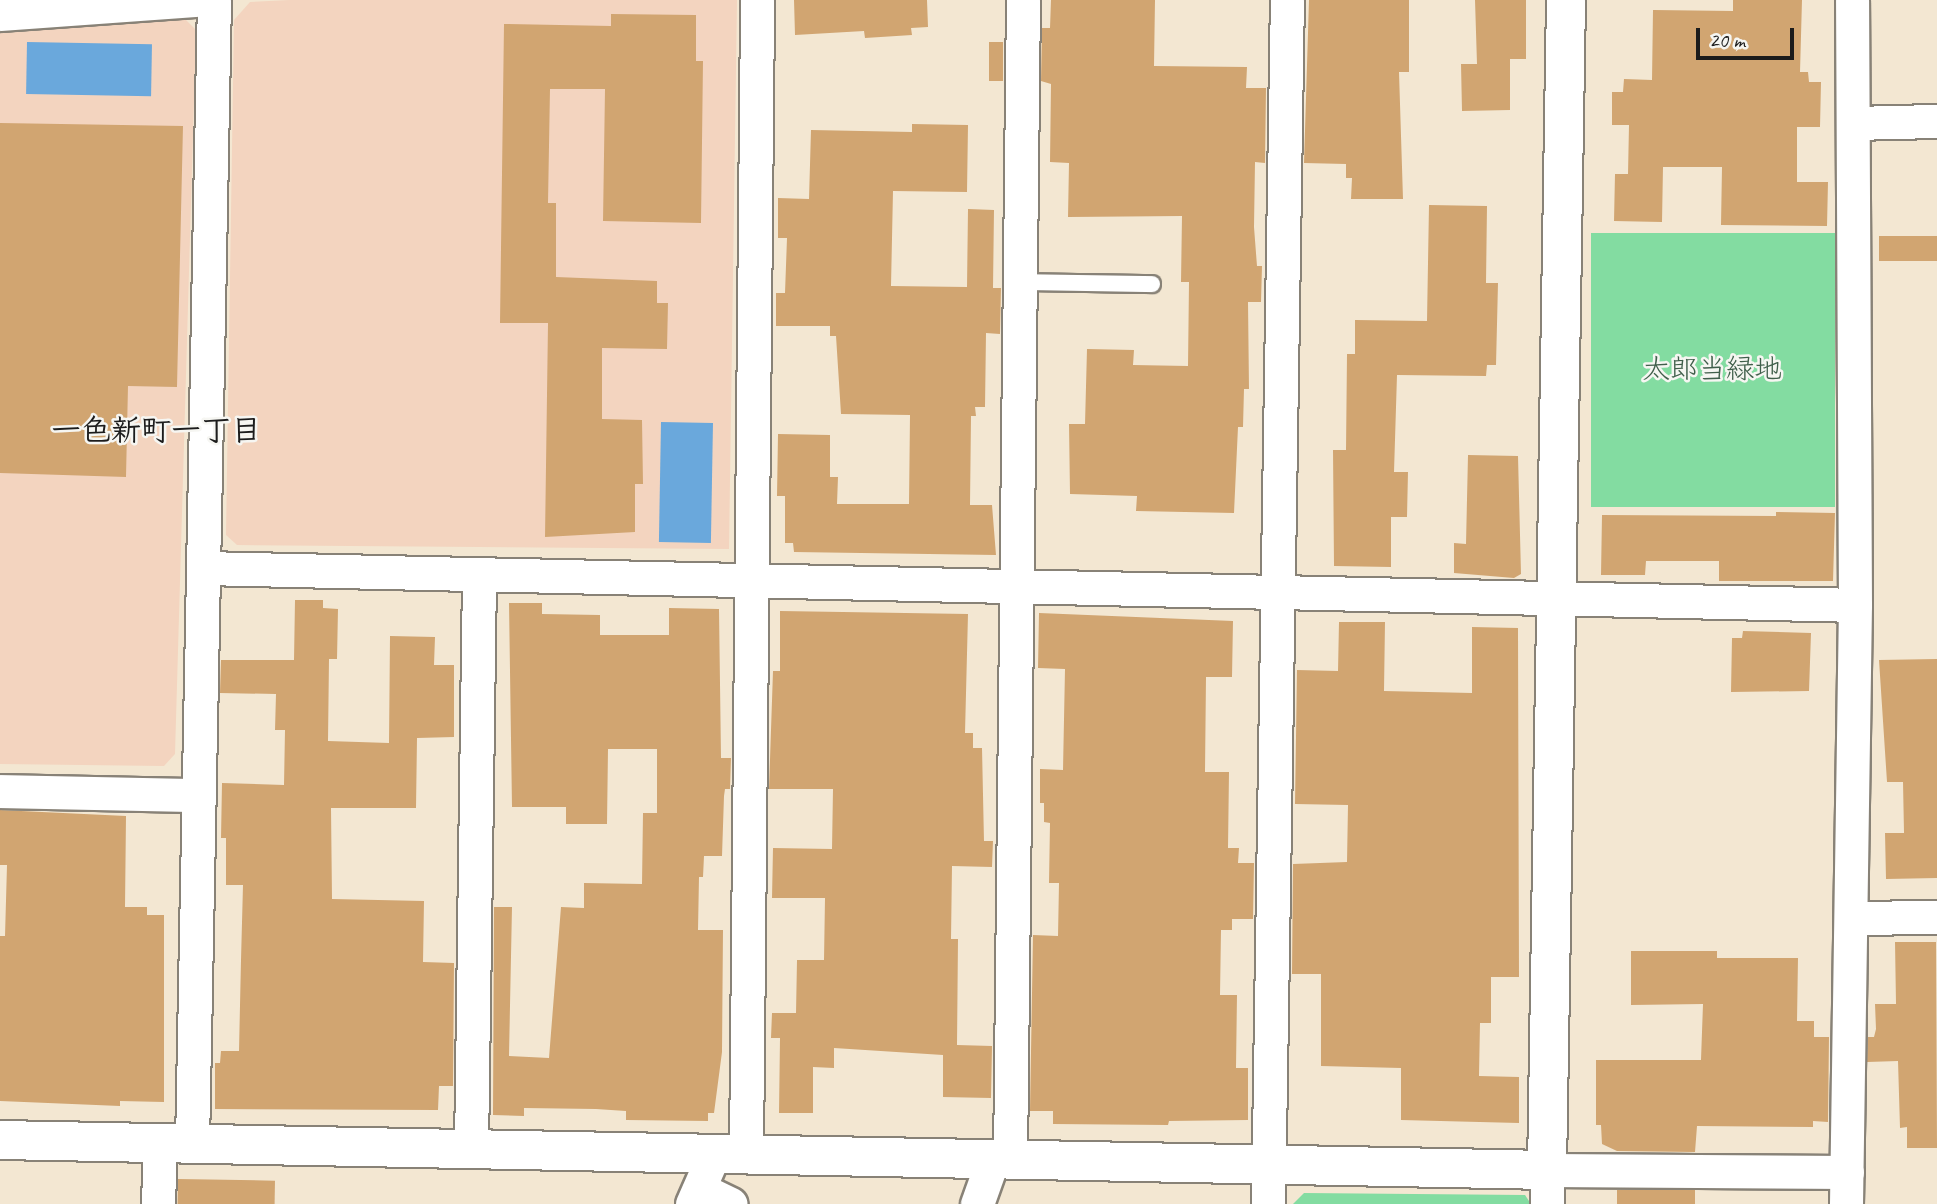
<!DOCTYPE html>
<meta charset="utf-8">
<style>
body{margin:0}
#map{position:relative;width:1937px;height:1204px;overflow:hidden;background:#f3e7d2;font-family:Caveat,"Klee One",sans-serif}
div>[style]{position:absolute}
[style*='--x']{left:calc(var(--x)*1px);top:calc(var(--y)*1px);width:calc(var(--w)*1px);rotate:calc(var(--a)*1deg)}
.built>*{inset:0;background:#f3d4bf}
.green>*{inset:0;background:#83dca1;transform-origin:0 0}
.water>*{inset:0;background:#6aa8dc;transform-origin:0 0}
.building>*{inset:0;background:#d1a571;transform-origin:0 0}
.roads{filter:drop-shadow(2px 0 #888277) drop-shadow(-2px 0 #888277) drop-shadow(0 2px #888277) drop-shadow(0 -2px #888277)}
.service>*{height:16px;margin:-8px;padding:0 8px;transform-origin:8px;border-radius:8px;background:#fff}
.minor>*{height:33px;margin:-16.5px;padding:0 16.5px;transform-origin:16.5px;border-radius:16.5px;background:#fff}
.tertiary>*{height:38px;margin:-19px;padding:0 19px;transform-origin:19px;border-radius:19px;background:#fff}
span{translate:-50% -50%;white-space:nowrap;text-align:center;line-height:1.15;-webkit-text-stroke:5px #f6f6f2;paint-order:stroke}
.park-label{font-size:28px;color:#405f4b}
.neighbourhood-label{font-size:30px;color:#1c1c1c;font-weight:700}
.scale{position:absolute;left:1696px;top:28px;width:98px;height:32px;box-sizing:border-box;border:4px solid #1c1c1c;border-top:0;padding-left:9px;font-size:21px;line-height:24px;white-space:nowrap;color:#1c1c1c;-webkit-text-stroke:5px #f6f6f2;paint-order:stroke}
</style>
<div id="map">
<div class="built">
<div style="clip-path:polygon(289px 0,737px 0,729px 549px,237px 545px,226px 535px,234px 20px,250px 2px)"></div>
<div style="clip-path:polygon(180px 14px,196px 30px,175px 754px,164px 766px,0 764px,0 27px)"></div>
</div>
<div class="green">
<div style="left:1835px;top:233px;width:274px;height:244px;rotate:90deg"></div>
<div style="clip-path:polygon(1304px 1193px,1525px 1195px,1531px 1204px,1293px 1204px)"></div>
</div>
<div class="water">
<div style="left:27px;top:42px;width:125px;height:52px;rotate:1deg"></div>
<div style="left:661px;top:422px;width:52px;height:120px;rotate:1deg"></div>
</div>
<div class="building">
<div style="clip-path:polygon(794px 0,927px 0,928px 27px,911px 28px,912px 35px,865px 38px,864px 31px,795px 35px)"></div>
<div style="clip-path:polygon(1051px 0,1155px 0,1154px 66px,1247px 67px,1246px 88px,1266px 88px,1265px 163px,1255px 162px,1254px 227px,1257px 266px,1262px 266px,1261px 302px,1248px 302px,1249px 389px,1244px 389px,1243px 427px,1238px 427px,1234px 513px,1136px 511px,1137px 496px,1070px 494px,1069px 424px,1085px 424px,1087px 349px,1134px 350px,1133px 365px,1188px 366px,1189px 282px,1181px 282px,1182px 216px,1068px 217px,1069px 163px,1050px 162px,1051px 84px,1041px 81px,1042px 28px,1050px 28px)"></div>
<div style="clip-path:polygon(1309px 0,1409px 0,1409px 72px,1399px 72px,1403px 199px,1351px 199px,1352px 178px,1346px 178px,1346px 164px,1304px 163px)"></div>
<div style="clip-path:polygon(1475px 0,1526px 0,1526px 59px,1510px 59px,1510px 110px,1462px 111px,1461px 64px,1477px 64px)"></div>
<div style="clip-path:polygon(1733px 0,1802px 0,1800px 72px,1808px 72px,1809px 82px,1821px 82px,1820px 127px,1797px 127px,1797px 182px,1828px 182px,1827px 226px,1721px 225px,1722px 167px,1663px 167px,1662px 222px,1614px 221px,1615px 174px,1628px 174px,1629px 125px,1612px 125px,1612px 92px,1623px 92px,1624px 79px,1652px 80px,1653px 10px,1733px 11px)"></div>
<div style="clip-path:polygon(611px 14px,696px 15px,696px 61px,703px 61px,701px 223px,603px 221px,605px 89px,550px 89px,548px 203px,556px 203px,556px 277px,657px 281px,657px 303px,668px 303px,667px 349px,602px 348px,602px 419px,642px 420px,643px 484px,635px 484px,635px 532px,545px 537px,548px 323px,500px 323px,504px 24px,611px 26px)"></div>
<div style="left:1003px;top:42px;width:39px;height:14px;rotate:90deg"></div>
<div style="clip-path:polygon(0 123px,183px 126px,177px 387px,128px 386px,126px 477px,0 473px)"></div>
<div style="clip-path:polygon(912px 124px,968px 125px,967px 192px,893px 191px,891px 286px,967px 287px,968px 209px,994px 210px,993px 288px,1001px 288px,1000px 334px,986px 333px,985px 407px,975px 407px,976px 416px,971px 416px,970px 505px,992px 505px,996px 555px,794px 552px,793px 543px,785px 543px,785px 496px,777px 496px,778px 434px,830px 435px,830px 477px,838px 477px,837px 504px,909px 504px,910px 415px,841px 414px,836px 336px,830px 336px,830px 326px,776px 326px,776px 293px,785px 293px,787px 238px,778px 238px,778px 198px,809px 199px,811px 130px,912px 132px)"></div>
<div style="clip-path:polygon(1429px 205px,1487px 206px,1486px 283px,1498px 283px,1496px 365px,1487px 365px,1486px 376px,1397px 375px,1394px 472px,1408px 472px,1407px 517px,1391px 517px,1391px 567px,1334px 566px,1333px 450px,1346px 450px,1347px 354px,1355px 354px,1355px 320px,1427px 321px)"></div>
<div style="left:1937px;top:236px;width:25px;height:58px;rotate:90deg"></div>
<div style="clip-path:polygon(1468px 455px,1518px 456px,1521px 574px,1514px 578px,1454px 573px,1454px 543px,1466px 544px)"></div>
<div style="clip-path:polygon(1776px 512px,1835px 513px,1833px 581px,1719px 581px,1719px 561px,1646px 561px,1645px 575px,1601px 575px,1602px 515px,1776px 516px)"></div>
<div style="clip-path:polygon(295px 600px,323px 600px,323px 608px,338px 609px,337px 659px,329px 659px,328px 741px,389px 743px,390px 636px,435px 637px,434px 665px,454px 665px,454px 737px,417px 738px,416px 808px,331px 808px,332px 899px,424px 901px,423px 962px,454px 963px,453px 1086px,439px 1086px,438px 1110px,215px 1109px,215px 1063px,220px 1063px,221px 1051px,239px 1051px,241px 960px,243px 885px,226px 885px,226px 838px,221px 838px,222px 783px,284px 785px,285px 730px,275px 730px,276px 694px,220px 693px,221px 660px,294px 660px)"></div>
<div style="clip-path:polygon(509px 603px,542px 603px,542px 614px,600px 615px,600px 635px,669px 635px,669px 608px,719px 609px,721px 758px,731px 758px,730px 789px,725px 789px,724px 796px,722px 856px,704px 856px,703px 877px,699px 877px,698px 930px,723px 930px,722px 1052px,714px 1113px,708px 1113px,708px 1121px,626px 1120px,626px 1111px,596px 1109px,524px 1108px,524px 1116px,493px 1115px,494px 907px,512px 907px,509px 1056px,549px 1058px,561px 907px,584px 908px,584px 883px,642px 884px,643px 813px,657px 813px,657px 749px,608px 749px,607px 824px,566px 824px,566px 807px,512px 807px)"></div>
<div style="clip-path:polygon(780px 611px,968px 614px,965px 733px,973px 733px,973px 748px,982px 748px,984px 841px,993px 841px,992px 867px,952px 866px,951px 939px,958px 939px,957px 1045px,992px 1046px,991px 1098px,943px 1097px,943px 1055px,834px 1048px,834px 1068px,813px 1067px,813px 1113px,779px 1113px,780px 1038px,771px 1038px,772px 1013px,796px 1013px,797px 960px,824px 960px,825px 898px,772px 898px,773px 848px,832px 849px,833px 789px,769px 789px,773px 671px,780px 671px)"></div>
<div style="clip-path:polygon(1039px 613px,1233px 621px,1232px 677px,1206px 677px,1205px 772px,1229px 772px,1228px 848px,1239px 848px,1238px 863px,1254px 863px,1253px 919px,1232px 919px,1232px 930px,1221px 930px,1220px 995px,1237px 995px,1236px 1068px,1248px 1068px,1248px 1120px,1169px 1121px,1168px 1125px,1053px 1124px,1053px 1111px,1030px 1111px,1033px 935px,1058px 936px,1059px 883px,1049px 883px,1050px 823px,1044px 822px,1044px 803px,1040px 803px,1040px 769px,1063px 770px,1065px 669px,1038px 668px)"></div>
<div style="clip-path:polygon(1339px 622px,1385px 622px,1384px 691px,1472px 693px,1472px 627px,1518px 628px,1519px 977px,1491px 977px,1491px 1023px,1480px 1023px,1479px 1076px,1519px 1077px,1519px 1123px,1401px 1120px,1401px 1068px,1321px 1066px,1321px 974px,1292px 974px,1293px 864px,1347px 862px,1348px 805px,1295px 804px,1297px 670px,1338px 671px)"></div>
<div style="clip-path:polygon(1743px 631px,1811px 633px,1809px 691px,1731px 692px,1732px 638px,1742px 638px)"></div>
<div style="clip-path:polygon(1937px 659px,1937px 878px,1886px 879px,1885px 833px,1904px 833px,1903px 782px,1887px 782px,1879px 660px)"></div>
<div style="clip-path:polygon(0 810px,126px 816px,125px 907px,147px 907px,147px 915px,164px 915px,164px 1102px,120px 1101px,120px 1106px,0 1101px,0 936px,5px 936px,7px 865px,0 865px)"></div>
<div style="clip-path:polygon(1895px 942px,1936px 942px,1937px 1148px,1907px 1148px,1907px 1127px,1900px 1128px,1898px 1061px,1867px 1062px,1868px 1037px,1874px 1037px,1876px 1029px,1875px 1004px,1896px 1004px)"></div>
<div style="clip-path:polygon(1631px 951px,1717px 951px,1717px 958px,1798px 958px,1797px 1021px,1814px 1021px,1814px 1037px,1829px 1037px,1828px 1122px,1813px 1121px,1813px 1127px,1697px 1126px,1695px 1152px,1617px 1151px,1602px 1144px,1601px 1125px,1596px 1125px,1596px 1060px,1701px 1060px,1703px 1004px,1631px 1005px)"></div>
<div style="left:178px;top:1179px;width:97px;height:25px;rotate:1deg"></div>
<div style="left:1617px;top:1190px;width:78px;height:14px"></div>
</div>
<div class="roads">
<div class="service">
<div style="--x:1020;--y:282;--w:132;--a:0.9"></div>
</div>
<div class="minor">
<div style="--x:0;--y:14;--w:196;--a:-4.1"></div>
<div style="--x:1853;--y:123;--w:84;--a:-1.4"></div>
<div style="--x:203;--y:568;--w:1652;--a:1.28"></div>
<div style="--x:0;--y:791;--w:198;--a:1.2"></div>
<div style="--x:1851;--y:918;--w:86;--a:-0.7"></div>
<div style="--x:192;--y:1144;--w:1144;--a:-88.9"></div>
<div style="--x:471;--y:1149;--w:575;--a:-89.2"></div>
<div style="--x:746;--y:1154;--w:1154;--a:-89.45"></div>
<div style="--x:1010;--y:1160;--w:1160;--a:-89.36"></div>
<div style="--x:700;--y:1189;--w:34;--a:26"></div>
<div style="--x:158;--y:1204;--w:60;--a:-88.1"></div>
<div style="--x:692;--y:1204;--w:55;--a:-66.3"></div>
<div style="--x:977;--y:1204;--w:48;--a:-70.4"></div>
<div style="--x:1268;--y:1204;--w:1204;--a:-89.1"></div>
<div style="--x:1547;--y:1204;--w:34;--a:-90"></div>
<div style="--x:1547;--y:1170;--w:300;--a:0.4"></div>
<div style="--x:1846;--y:1204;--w:599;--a:-89.14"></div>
<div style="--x:1855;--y:605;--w:605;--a:-90.28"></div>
</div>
<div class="tertiary">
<div style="--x:0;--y:1140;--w:1547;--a:1.11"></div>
<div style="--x:1547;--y:1170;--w:1170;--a:-89.07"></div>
</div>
</div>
<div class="park-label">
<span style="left:1712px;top:369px">太郎当緑地</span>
</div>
<div class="neighbourhood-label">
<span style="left:156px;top:430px">一色新町一丁目</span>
</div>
<div class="scale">20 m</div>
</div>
